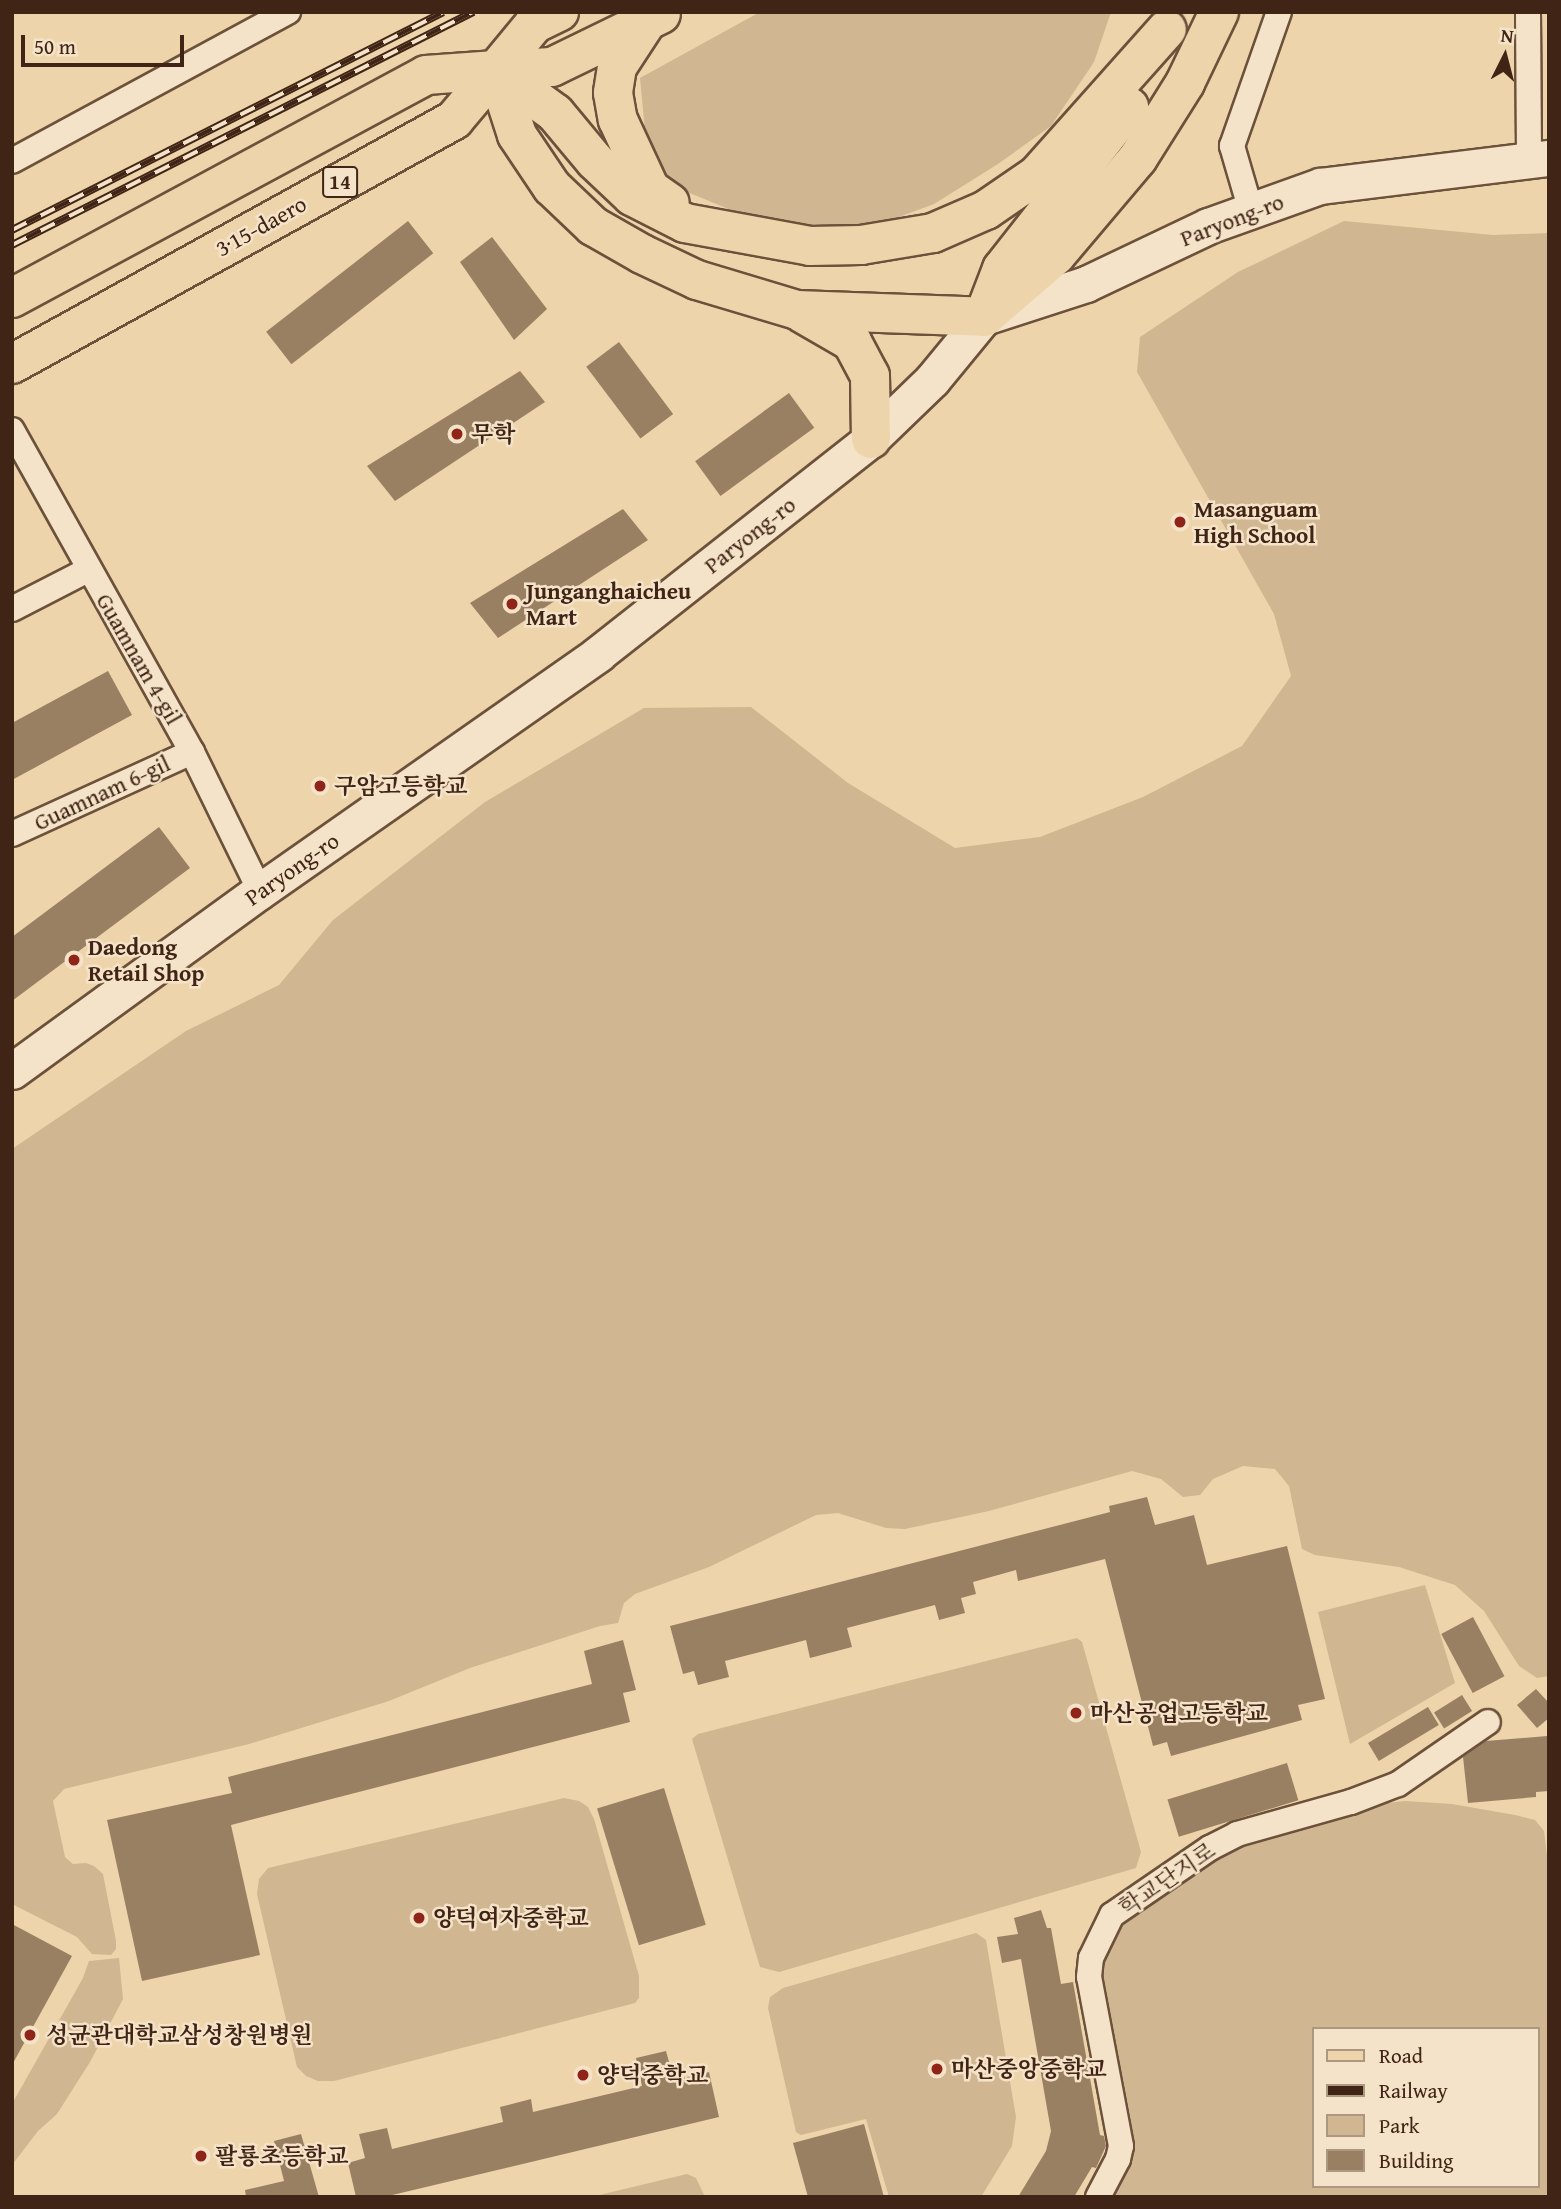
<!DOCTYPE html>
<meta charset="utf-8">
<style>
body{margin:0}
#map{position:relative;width:1561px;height:2209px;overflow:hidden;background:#eed4aa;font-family:"Gentium Book Plus","Noto Serif KR",serif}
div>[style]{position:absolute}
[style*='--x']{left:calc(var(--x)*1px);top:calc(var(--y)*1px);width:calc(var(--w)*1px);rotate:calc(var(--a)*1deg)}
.green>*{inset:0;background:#d0b691}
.building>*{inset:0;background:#9a8063;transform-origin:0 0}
.roads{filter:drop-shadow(2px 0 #6c513b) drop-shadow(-2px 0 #6c513b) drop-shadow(0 2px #6c513b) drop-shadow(0 -2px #6c513b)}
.minor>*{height:24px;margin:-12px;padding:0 12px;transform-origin:12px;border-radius:12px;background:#f4e3c8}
.secondary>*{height:35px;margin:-17.5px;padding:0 17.5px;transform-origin:17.5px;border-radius:17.5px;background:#f4e3c8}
.primary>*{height:38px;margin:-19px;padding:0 19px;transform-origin:19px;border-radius:19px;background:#eed4aa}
.motorway>*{height:38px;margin:-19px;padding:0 19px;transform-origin:19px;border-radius:19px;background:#eed4aa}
.rail>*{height:8px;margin-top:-4px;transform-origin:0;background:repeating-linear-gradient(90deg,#f4e3c8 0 16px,#402516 0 32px);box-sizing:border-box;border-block:2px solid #402516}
.dots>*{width:19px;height:19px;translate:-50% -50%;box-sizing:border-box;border:4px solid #f4e3c8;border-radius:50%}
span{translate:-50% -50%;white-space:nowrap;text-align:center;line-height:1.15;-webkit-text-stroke:5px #f4e3c8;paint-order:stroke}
.shield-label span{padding:2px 5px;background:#f4e3c8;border:2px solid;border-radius:5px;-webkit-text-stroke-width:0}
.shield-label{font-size:21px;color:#402516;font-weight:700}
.street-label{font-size:23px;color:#402516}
.poi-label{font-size:23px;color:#402516;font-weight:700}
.left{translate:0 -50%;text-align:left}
.frame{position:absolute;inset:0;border:14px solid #402516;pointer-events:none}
.legend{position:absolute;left:1312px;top:2027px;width:228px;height:161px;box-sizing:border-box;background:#f4e3c8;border:2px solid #ac9781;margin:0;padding:9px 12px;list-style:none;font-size:21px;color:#402516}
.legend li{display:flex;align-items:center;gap:14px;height:35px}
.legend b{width:35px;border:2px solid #ac9781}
.north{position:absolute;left:1470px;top:21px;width:70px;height:70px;-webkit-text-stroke:5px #f4e3c8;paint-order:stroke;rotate:6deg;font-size:19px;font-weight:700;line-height:28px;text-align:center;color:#402516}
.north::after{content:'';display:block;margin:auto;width:24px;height:32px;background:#402516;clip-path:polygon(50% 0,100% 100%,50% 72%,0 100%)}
.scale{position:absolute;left:21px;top:35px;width:163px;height:32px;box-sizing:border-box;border:4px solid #402516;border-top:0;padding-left:9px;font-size:21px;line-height:24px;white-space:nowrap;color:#402516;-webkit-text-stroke:5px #f4e3c8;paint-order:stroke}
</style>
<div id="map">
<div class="green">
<div style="clip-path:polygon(760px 12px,1111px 12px,1094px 62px,1051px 126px,998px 164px,934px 204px,880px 224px,846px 231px,808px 228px,743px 215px,680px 189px,647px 152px,640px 78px)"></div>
<div style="clip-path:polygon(1344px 221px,1493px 235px,1549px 233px,1549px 1676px,1537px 1678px,1519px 1666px,1484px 1611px,1455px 1585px,1399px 1567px,1315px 1555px,1302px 1549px,1289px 1486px,1275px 1469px,1243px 1466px,1213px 1479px,1200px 1495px,1183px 1497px,1161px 1479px,1132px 1471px,989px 1511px,905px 1529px,886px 1528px,838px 1513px,816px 1515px,709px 1567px,635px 1594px,624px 1603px,618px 1623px,600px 1626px,470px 1668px,389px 1701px,249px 1744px,64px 1789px,53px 1801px,65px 1857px,73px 1864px,86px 1863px,94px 1866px,103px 1874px,116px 1941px,116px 1949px,111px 1955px,92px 1954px,77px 1937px,12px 1904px,12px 1149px,186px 1031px,279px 985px,333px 920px,485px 802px,644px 708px,751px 707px,848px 783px,955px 848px,1040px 837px,1143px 797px,1242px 746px,1291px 676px,1274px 614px,1137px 372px,1140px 337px,1238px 272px)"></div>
<div style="clip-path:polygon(1425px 1585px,1455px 1683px,1350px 1744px,1318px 1612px)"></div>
<div style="clip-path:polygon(1077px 1638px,1082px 1642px,1141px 1852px,1136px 1868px,779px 1972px,760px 1967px,692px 1739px,698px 1734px)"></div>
<div style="clip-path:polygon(564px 1798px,579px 1801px,588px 1807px,594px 1819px,639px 1976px,639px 1998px,635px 2003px,334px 2081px,318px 2081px,306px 2076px,297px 2067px,257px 1894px,259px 1879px,268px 1868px)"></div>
<div style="clip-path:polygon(evenodd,1405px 1801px,1452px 1804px,1515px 1815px,1535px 1820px,1544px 1831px,1549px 1872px,1549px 2197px,1109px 2197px,1131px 2148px,1130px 2120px,1102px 1994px,1101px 1966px,1106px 1944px,1118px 1924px,1215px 1859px,1238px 1847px,1379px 1804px,1405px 1801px,1314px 2029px,1538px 2029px,1538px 2186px,1314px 2186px,1314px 2029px)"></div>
<div style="clip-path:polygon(976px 1933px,986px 1940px,1016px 2117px,1012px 2146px,981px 2197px,889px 2197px,866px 2119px,801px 2135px,796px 2132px,768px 2008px,770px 1997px,783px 1988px)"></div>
<div style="clip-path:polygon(119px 1958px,123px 1999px,90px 2062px,57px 2114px,38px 2131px,12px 2165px,12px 2104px,83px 1978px,89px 1961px)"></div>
<div style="clip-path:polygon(687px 2174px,696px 2178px,705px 2197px,591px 2197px)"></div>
</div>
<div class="building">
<div style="left:408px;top:221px;width:41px;height:180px;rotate:52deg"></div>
<div style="clip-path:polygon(492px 237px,547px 309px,514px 340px,460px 262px)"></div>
<div style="left:619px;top:342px;width:90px;height:41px;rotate:53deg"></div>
<div style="clip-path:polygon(520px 371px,545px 402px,395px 501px,367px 466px)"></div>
<div style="left:789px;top:393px;width:43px;height:116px;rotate:54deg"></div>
<div style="clip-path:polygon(623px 509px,648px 540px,498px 638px,470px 603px)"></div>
<div style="clip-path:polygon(108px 671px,132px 715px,12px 780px,12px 723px)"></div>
<div style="clip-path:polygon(159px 827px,190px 868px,12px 1001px,12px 937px)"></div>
<div style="clip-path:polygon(1147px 1497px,1155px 1525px,1194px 1515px,1207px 1565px,1287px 1546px,1325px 1699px,1298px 1705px,1302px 1720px,1171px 1756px,1167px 1742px,1153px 1746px,1105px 1559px,1018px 1581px,1016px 1570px,973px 1582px,976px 1594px,961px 1598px,965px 1613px,939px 1620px,935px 1605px,847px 1628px,852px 1647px,810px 1658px,806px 1640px,725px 1661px,729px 1677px,698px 1685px,694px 1671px,683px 1674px,670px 1626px,1110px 1512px,1109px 1506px)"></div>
<div style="left:1473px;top:1617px;width:67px;height:36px;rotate:62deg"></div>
<div style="clip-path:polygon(623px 1640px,636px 1690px,623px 1693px,630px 1722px,231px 1825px,260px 1955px,142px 1981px,107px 1820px,232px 1793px,228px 1777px,592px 1684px,584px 1651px)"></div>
<div style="clip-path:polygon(1536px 1689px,1549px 1703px,1549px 1718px,1537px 1728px,1517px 1705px)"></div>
<div style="left:1462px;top:1695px;width:19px;height:33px;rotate:58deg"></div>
<div style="left:1428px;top:1707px;width:21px;height:70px;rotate:59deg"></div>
<div style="clip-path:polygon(1547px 1736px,1549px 1791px,1536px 1792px,1536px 1797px,1468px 1803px,1463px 1757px,1486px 1741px)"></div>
<div style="left:1287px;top:1763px;width:39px;height:125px;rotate:73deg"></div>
<div style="left:664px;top:1788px;width:143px;height:70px;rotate:73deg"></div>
<div style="clip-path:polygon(1041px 1910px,1047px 1928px,1051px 1928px,1061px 1984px,1073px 1982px,1100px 2135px,1104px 2136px,1106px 2146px,1096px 2168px,1092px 2167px,1074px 2197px,1018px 2197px,1046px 2151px,1051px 2131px,1021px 1959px,1002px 1963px,997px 1937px,1018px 1934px,1014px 1918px)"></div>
<div style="clip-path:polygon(12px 1924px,72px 1956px,12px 2065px)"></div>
<div style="clip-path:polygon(666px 2051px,674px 2080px,709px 2072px,719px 2117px,384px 2197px,356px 2197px,348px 2163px,365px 2158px,359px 2134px,387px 2128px,392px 2149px,503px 2122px,500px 2107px,531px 2099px,533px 2112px,642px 2086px,636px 2058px)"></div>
<div style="clip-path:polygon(864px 2124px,884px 2197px,808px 2197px,793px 2143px)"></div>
<div style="clip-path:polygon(301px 2134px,319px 2197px,246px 2197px,245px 2190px,284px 2181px,274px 2141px)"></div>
</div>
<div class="roads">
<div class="minor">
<div style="--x:1528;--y:12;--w:148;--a:89.6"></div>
<div style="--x:12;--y:161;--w:314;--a:-28.4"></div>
<div style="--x:1251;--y:211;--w:68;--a:-106.3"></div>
<div style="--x:1232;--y:146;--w:142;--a:-70.7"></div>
<div style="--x:12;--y:430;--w:369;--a:60.8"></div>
<div style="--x:192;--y:752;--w:155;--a:63.9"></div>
<div style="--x:12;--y:609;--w:85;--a:-27.2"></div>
<div style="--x:12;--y:834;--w:198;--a:-24.5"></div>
<div style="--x:1098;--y:2197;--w:43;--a:-62.2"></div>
<div style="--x:1118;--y:2159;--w:13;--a:-77"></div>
<div style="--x:1121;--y:2146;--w:172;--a:-100.7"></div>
<div style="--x:1089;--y:1977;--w:19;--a:-84"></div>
<div style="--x:1091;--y:1958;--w:48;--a:-64"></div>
<div style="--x:1112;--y:1915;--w:119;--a:-34.4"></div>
<div style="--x:1210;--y:1848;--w:30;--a:-27"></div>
<div style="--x:1237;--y:1834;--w:118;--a:-15.7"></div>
<div style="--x:1351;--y:1802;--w:50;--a:-21"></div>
<div style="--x:1398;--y:1784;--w:109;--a:-34.6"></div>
</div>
<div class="secondary">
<div style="--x:12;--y:1071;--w:306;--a:-36"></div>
<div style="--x:260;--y:891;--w:413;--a:-35"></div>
<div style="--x:598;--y:654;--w:347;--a:-38.2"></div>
<div style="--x:871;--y:439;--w:85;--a:-44"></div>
<div style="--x:932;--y:380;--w:82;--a:-50.5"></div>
<div style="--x:984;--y:317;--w:107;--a:-17.9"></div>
<div style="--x:1086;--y:284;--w:135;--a:-25.4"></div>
<div style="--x:1208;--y:226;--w:119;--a:-19.7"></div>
<div style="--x:1320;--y:186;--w:231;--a:-7"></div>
</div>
<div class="primary">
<div style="--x:12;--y:298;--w:470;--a:-28.3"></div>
<div style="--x:426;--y:75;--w:70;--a:-4.1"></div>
<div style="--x:496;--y:70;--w:60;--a:-50.4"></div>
<div style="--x:534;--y:24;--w:28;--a:-26"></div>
<div style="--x:12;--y:364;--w:505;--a:-28.9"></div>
<div style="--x:454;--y:120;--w:65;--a:-50"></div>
<div style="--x:496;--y:70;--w:56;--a:-3.1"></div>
<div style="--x:552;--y:67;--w:121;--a:-25.9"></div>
</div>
<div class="motorway">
<div style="--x:647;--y:21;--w:55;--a:123.1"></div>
<div style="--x:617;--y:67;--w:26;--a:99"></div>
<div style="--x:613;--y:93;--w:27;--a:80"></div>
<div style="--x:618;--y:120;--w:76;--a:65.1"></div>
<div style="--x:650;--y:189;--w:24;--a:35"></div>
<div style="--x:496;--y:70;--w:68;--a:72.1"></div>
<div style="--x:517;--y:135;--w:63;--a:56.1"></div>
<div style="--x:552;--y:187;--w:57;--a:43.6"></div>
<div style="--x:593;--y:226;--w:56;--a:29.7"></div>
<div style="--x:642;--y:254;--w:61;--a:25.3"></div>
<div style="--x:697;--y:280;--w:104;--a:16.7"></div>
<div style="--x:797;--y:310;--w:187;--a:2.1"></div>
<div style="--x:984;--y:317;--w:95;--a:-40.7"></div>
<div style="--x:1056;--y:255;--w:127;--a:-49.8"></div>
<div style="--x:1138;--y:158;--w:89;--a:-57.9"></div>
<div style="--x:1185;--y:83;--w:79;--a:-64.4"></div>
<div style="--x:496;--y:70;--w:73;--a:36.1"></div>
<div style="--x:555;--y:113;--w:62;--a:50.2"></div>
<div style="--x:595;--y:161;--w:51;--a:43.4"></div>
<div style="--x:632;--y:196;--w:59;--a:27"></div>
<div style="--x:685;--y:223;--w:127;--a:10.4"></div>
<div style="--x:810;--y:246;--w:51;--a:-1.1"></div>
<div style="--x:861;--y:245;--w:73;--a:-9.5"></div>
<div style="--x:933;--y:233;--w:58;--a:-23.5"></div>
<div style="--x:986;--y:210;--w:62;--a:-34.5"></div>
<div style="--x:1037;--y:175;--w:195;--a:-48.3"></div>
<div style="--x:987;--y:308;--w:42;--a:-69"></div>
<div style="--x:1002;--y:269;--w:206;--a:-51.9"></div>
<div style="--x:802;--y:313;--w:58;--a:30.1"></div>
<div style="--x:852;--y:342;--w:38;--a:62"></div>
<div style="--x:870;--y:376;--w:63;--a:89.1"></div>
</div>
</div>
<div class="rail">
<div style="--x:12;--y:230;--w:483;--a:-26.8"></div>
<div style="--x:12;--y:245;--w:517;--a:-26.81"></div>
</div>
<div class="dots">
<div style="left:457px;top:434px;background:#8f2418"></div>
<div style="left:1180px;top:522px;background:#8f2418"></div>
<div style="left:512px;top:604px;background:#8f2418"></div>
<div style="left:320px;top:786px;background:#8f2418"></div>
<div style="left:74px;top:960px;background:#8f2418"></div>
<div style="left:1076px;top:1713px;background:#8f2418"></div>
<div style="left:419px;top:1918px;background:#8f2418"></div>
<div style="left:30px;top:2035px;background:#8f2418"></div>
<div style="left:937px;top:2069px;background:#8f2418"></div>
<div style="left:583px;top:2075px;background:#8f2418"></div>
<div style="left:201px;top:2156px;background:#8f2418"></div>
</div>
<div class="shield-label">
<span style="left:340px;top:182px">14</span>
</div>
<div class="street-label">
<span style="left:1232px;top:220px;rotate:-21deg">Paryong-ro</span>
<span style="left:261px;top:226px;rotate:-29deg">3·15-daero</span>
<span style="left:750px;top:535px;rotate:-38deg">Paryong-ro</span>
<span style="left:139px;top:659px;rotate:60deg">Guamnam 4-gil</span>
<span style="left:102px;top:793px;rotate:-25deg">Guamnam 6-gil</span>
<span style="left:292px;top:869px;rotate:-35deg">Paryong-ro</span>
<span style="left:1167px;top:1879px;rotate:-34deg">학교단지로</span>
</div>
<div class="poi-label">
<span class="left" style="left:471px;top:434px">무학</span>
<span class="left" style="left:1194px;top:522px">Masanguam<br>High School</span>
<span class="left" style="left:526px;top:604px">Junganghaicheu<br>Mart</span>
<span class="left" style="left:334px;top:786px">구암고등학교</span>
<span class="left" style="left:88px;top:960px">Daedong<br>Retail Shop</span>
<span class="left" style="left:1090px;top:1713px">마산공업고등학교</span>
<span class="left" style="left:433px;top:1918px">양덕여자중학교</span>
<span class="left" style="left:46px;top:2035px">성균관대학교삼성창원병원</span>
<span class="left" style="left:951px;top:2069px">마산중앙중학교</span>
<span class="left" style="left:597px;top:2075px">양덕중학교</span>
<span class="left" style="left:215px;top:2156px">팔룡초등학교</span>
</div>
<div class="frame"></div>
<ul class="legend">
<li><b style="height:9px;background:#eed4aa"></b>Road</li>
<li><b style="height:9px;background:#402516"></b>Railway</li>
<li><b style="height:19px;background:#d0b691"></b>Park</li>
<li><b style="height:19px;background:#9a8063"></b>Building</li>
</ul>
<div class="north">N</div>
<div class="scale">50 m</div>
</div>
